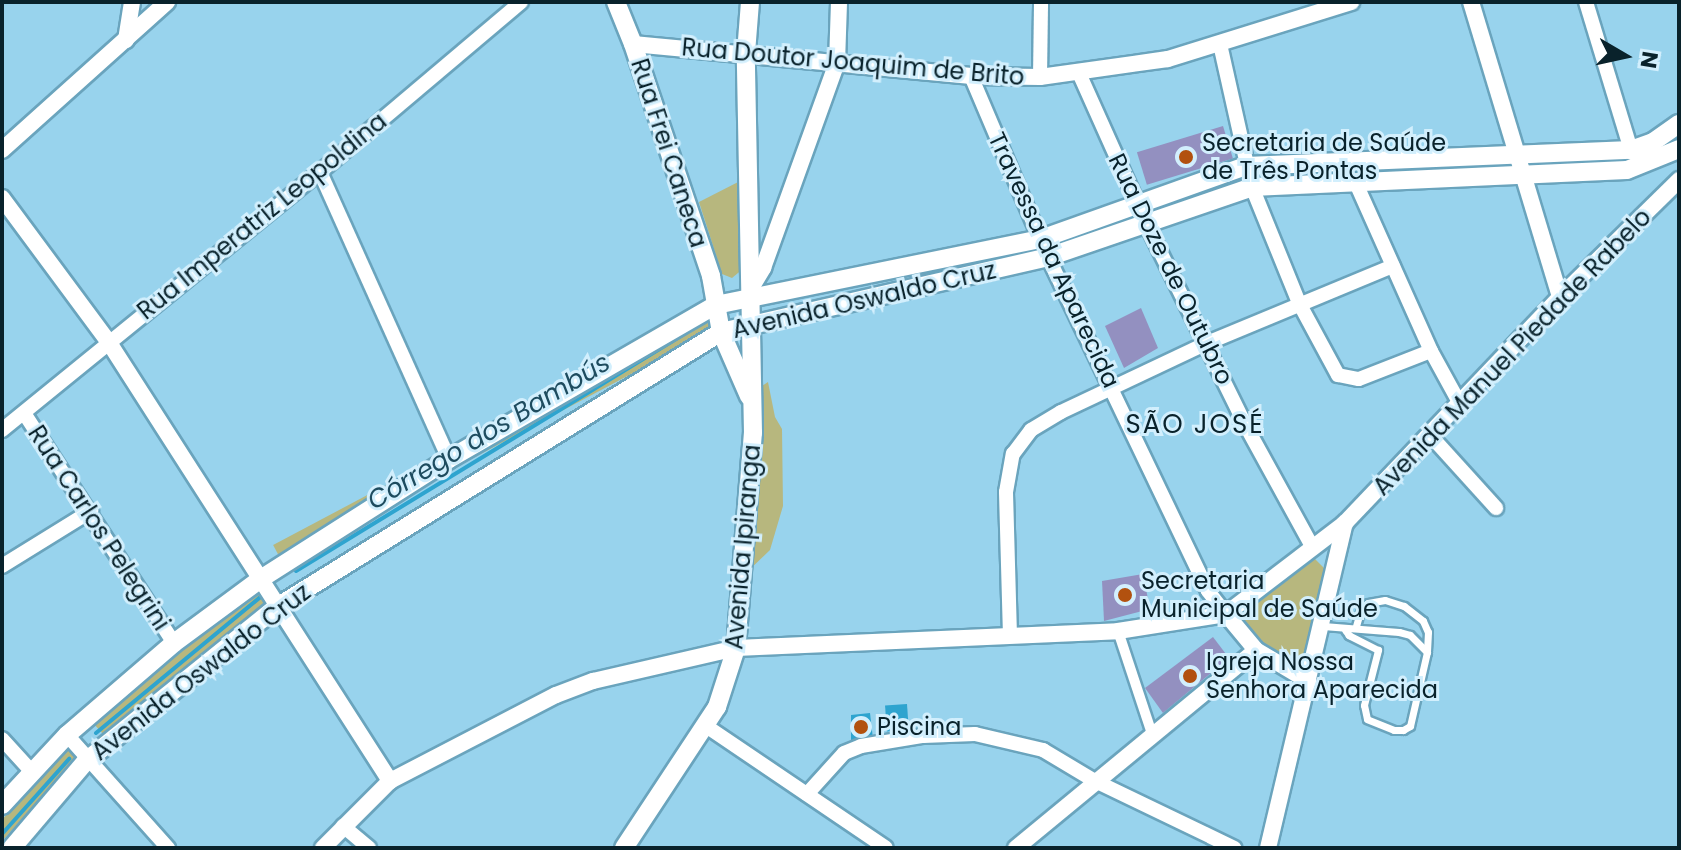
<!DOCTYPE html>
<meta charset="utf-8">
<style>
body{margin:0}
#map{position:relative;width:1681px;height:850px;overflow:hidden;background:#98d3ed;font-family:Poppins,sans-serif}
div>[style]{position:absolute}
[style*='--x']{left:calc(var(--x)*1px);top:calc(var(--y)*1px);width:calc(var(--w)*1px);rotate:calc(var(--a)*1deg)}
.green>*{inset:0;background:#b7b77e;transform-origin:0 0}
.water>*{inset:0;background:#2ea4cf;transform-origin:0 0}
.stream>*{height:4px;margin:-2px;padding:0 2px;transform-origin:2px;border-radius:2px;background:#2ea4cf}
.building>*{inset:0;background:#9390c0;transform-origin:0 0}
.roads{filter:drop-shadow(2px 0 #6aa4bd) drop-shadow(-2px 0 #6aa4bd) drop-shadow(0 2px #6aa4bd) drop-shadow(0 -2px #6aa4bd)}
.service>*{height:7px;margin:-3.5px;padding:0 3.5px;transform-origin:3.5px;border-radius:3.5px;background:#fff}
.pedestrian>*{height:10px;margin:-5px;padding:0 5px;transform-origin:5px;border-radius:5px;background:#fff}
.minor>*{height:14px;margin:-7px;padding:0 7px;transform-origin:7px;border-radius:7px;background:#fff}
.tertiary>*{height:16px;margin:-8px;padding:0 8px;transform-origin:8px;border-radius:8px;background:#fff}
.secondary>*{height:18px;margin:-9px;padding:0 9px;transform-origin:9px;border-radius:9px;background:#fff}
.dots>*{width:22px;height:22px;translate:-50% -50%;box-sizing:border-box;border:4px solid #d2effd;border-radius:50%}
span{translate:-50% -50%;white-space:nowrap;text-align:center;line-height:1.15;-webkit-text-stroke:6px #d2effd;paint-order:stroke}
.street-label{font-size:24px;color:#09222b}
.poi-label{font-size:24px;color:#09222b}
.left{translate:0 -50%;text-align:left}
.neighbourhood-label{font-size:26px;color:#09222b;letter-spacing:2px}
.water-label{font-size:26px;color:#1e4c5f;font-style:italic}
.frame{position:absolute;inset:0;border:4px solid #09222b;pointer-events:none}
.north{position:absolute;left:1585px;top:16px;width:80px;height:80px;-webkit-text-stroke:6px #d2effd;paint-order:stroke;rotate:99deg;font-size:22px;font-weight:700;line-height:32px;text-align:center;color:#09222b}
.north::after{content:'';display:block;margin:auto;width:28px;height:36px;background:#09222b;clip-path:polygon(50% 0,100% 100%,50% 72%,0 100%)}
</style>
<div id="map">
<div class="green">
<div style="clip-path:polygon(744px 179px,744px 268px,732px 278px,722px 274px,699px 202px)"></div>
<div style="left:704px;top:316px;width:17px;height:488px;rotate:62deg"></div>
<div style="clip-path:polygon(768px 382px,775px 417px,782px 429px,783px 506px,770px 550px,744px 575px,759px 402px,762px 386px)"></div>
<div style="clip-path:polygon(1311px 555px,1329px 573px,1305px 673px,1258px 646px,1233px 615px)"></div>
<div style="clip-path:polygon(258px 586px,267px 603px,103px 734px,93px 723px)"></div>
<div style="clip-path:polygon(67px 742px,78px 757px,2px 841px,2px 820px)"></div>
</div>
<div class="water">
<div style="left:907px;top:704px;width:26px;height:22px;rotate:86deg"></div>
<div style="clip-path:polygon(870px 713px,873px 739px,851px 745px,851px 715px)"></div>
</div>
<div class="stream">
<div style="--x:296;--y:571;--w:458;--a:-31.4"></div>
<div style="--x:96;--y:733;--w:212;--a:-39.6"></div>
<div style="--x:2;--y:834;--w:101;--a:-48.2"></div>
</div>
<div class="building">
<div style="left:1223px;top:126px;width:34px;height:90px;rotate:73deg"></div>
<div style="clip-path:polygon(1141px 308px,1158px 348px,1124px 368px,1105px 326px)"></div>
<div style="clip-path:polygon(1143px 574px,1150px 609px,1104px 621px,1102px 581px)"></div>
<div style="clip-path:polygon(1213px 637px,1229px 658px,1163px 713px,1145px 688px)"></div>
</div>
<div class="roads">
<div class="service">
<div style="--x:1323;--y:626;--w:76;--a:4.5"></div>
<div style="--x:1399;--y:632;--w:11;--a:15"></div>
<div style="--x:1410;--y:635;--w:24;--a:45"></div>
<div style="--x:1427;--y:652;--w:76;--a:102.9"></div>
<div style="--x:1410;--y:726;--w:8;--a:150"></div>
<div style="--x:1403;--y:730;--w:9;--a:180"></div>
<div style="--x:1394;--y:730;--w:29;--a:-158"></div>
<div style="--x:1367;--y:719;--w:14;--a:-102"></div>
<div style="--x:1364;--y:705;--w:57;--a:-75.7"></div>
<div style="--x:1378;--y:650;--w:33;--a:-153"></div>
<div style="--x:1349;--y:635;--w:6;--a:-129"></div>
<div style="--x:1356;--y:626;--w:18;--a:-74"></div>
<div style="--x:1361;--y:609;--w:9;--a:-41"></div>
<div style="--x:1368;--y:603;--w:17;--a:-10"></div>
<div style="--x:1385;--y:600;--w:20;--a:18"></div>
<div style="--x:1404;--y:606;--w:24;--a:38"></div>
<div style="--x:1423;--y:621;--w:12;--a:66"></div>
<div style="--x:1428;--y:632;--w:20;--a:93"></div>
</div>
<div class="pedestrian">
<div style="--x:1118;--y:631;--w:108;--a:71.7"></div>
</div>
<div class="minor">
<div style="--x:1586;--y:2;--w:155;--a:73.1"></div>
<div style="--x:1220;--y:44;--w:147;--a:77.4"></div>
<div style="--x:1252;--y:187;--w:125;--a:67.9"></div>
<div style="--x:1299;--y:303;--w:82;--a:61.6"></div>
<div style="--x:1338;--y:375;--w:21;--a:11"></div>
<div style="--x:1359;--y:379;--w:77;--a:-21.3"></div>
<div style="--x:1079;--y:73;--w:164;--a:65.9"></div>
<div style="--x:1146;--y:223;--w:229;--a:63.8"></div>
<div style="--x:1247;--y:428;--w:137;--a:61.2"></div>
<div style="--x:971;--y:76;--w:197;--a:67"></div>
<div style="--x:1048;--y:257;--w:370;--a:64.4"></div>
<div style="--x:1208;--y:591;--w:29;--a:52"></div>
<div style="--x:1040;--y:77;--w:75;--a:-89.2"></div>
<div style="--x:320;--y:172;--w:315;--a:65.8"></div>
<div style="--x:1355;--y:181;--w:186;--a:65.9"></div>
<div style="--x:1431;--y:351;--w:60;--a:61.3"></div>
<div style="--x:24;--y:413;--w:275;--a:56.9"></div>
<div style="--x:2;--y:430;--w:409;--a:-39.1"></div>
<div style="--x:320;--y:172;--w:263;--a:-40.2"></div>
<div style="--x:1429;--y:434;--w:100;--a:47.8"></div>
<div style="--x:2;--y:566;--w:105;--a:-31.7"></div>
<div style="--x:1010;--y:636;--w:144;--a:-91.6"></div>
<div style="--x:1006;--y:492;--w:39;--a:-80"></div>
<div style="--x:1013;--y:454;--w:30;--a:-53"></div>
<div style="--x:1031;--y:430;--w:35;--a:-31"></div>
<div style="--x:1061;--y:412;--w:161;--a:-25.3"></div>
<div style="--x:1207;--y:343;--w:201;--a:-22.5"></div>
<div style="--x:706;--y:726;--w:217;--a:34.1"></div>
<div style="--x:67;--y:735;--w:152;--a:48.2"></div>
<div style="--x:2;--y:739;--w:45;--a:47.7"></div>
<div style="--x:807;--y:794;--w:55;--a:-47.9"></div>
<div style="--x:844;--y:753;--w:18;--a:-22"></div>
<div style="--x:861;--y:746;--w:63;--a:-9.2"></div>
<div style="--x:923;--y:736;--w:52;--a:-2.2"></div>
<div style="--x:975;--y:734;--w:70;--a:13.2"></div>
<div style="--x:1043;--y:750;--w:58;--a:31"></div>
<div style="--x:1093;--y:780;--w:157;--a:25.7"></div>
<div style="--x:343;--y:826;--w:34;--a:40"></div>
</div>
<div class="tertiary">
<div style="--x:1471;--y:2;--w:308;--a:73.2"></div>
<div style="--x:126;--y:40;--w:38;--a:-81"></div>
<div style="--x:633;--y:44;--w:340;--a:5.4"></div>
<div style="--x:971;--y:76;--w:69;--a:0.8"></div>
<div style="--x:1040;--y:77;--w:129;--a:-8"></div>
<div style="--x:1168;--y:59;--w:192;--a:-17.3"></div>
<div style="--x:2;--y:150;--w:222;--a:-41.9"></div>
<div style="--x:2;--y:198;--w:178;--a:53.5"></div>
<div style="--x:108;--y:341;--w:523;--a:57.34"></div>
<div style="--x:750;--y:290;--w:26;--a:-59"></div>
<div style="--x:763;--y:268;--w:218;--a:-70.2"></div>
<div style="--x:837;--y:63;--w:61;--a:-88.1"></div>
<div style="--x:1226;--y:614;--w:47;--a:50.2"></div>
<div style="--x:1256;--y:650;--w:61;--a:30.8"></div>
<div style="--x:323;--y:848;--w:95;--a:-45"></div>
<div style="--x:390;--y:781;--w:187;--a:-27.4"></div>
<div style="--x:556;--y:695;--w:40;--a:-21"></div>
<div style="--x:593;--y:681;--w:147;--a:-13"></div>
<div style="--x:736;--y:648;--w:382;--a:-2.5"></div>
<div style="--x:1118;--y:631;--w:109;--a:-8.9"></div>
<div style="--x:1226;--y:614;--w:150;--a:-37.4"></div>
<div style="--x:1345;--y:523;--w:312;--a:-46.4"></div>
<div style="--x:1560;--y:297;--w:167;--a:-44.5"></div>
<div style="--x:1016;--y:848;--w:311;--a:-39.5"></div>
<div style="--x:1268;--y:848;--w:334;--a:-76.7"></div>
</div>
<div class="secondary">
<div style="--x:616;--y:2;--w:45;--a:68"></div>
<div style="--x:633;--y:44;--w:245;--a:71.4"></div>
<div style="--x:711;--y:276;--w:57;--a:79.9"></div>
<div style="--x:721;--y:332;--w:70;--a:66.4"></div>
<div style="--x:2;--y:805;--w:96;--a:-47.1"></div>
<div style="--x:67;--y:735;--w:141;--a:-40.7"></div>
<div style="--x:174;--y:643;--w:106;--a:-36.5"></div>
<div style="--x:259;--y:580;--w:225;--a:-32.5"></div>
<div style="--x:449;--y:459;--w:308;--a:-30"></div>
<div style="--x:716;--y:305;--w:332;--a:-11.5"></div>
<div style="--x:1041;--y:239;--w:218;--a:-19.6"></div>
<div style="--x:1246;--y:166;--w:385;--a:-2.4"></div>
<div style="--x:1631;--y:150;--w:23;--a:-20"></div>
<div style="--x:1653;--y:142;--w:32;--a:-35"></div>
<div style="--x:12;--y:848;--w:114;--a:-49.6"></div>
<div style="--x:86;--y:761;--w:245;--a:-38.9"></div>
<div style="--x:277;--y:607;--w:522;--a:-31.77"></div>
<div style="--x:721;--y:332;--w:335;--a:-12.9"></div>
<div style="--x:1048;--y:257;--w:216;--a:-18.9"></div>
<div style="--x:1252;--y:187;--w:375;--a:-2.6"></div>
<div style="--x:1627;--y:170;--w:56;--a:-22"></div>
<div style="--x:624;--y:848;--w:169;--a:-56.6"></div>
<div style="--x:717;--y:707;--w:62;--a:-72.1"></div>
<div style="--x:736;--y:648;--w:216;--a:-85.5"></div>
<div style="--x:753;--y:433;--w:380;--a:-91.1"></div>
<div style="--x:746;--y:53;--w:51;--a:-85.5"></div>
</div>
</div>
<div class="dots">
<div style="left:1186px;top:157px;background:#b2510f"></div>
<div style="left:1125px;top:595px;background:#b2510f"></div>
<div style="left:1190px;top:676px;background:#b2510f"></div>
<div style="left:861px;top:727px;background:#b2510f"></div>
</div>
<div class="street-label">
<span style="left:853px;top:62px;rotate:5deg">Rua Doutor Joaquim de Brito</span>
<span style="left:669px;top:153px;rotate:72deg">Rua Frei Caneca</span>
<span style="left:262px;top:216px;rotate:-39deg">Rua Imperatriz Leopoldina</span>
<span style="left:1054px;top:260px;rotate:65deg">Travessa da Aparecida</span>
<span style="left:1171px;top:269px;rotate:64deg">Rua Doze de Outubro</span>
<span style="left:864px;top:300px;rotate:-13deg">Avenida Oswaldo Cruz</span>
<span style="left:1512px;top:352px;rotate:-46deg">Avenida Manuel Piedade Rabelo</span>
<span style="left:99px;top:528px;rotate:57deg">Rua Carlos Pelegrini</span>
<span style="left:743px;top:547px;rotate:-85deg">Avenida Ipiranga</span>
<span style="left:201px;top:672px;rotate:-38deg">Avenida Oswaldo Cruz</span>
</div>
<div class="poi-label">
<span class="left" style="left:1202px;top:157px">Secretaria de Saúde<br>de Três Pontas</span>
<span class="left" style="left:1141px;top:595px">Secretaria<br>Municipal de Saúde</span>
<span class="left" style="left:1206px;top:676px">Igreja Nossa<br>Senhora Aparecida</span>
<span class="left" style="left:877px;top:727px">Piscina</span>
</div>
<div class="neighbourhood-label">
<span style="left:1195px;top:425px">SÃO JOSÉ</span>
</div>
<div class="water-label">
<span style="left:489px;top:432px;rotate:-31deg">Córrego dos Bambús</span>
</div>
<div class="frame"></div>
<div class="north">N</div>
</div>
